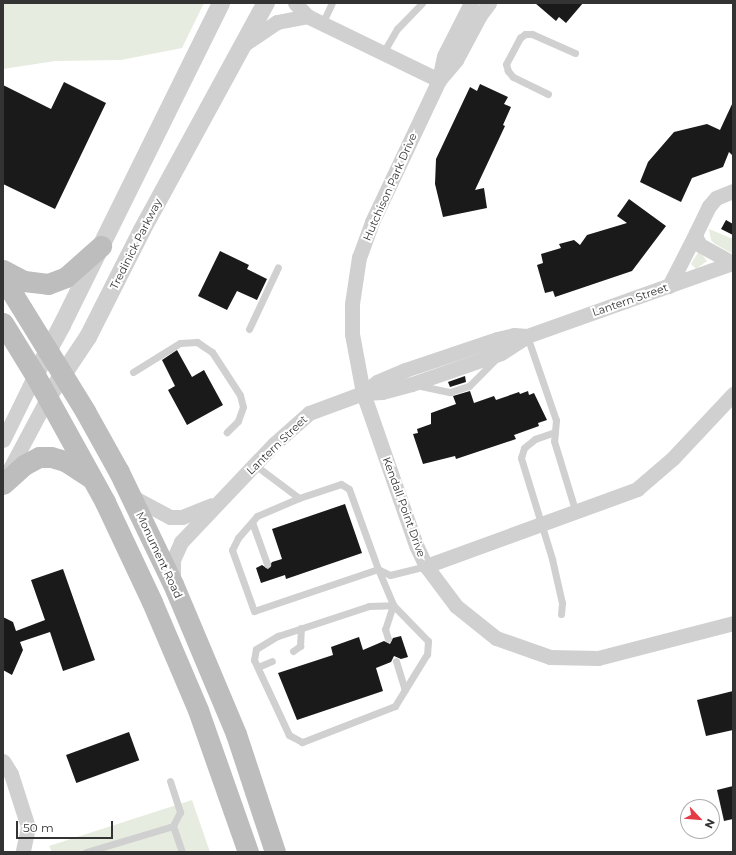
<!DOCTYPE html>
<style>
body{margin:0}
#map{position:relative;width:736px;height:855px;overflow:hidden;background:#fff;font-family:Montserrat,sans-serif}
div>[style]{position:absolute}
[style*='--x']{left:calc(var(--x)*1px);top:calc(var(--y)*1px);width:calc(var(--w)*1px);rotate:calc(var(--a)*1deg)}
.green>*{inset:0;background:#e6ecdf}
.building>*{inset:0;background:#1a1a1a;transform-origin:0 0}
.service>*{height:7px;margin:-3.5px;padding:0 3.5px;transform-origin:3.5px;border-radius:3.5px;background:#d0d0d0}
.minor>*{height:15px;margin:-7.5px;padding:0 7.5px;transform-origin:7.5px;border-radius:7.5px;background:#d0d0d0}
.tertiary>*{height:18px;margin:-9px;padding:0 9px;transform-origin:9px;border-radius:9px;background:#d0d0d0}
.secondary>*{height:21px;margin:-10.5px;padding:0 10.5px;transform-origin:10.5px;border-radius:10.5px;background:#bdbdbd}
span{translate:-50% -50%;white-space:nowrap;text-align:center;line-height:1.15;-webkit-text-stroke:4px #fff;paint-order:stroke}
.street-label{font-size:11px;color:#333}
.frame{position:absolute;inset:0;border:4px solid #333;pointer-events:none}
.north{position:absolute;left:680px;top:799px;width:40px;height:40px;box-sizing:border-box;background:#fff;border:1px solid #adadad;border-radius:50%;rotate:116deg;font-size:11px;font-weight:700;line-height:16px;text-align:center;color:#333}
.north::after{content:'';display:block;margin:auto;width:14px;height:18px;background:#e63946;clip-path:polygon(50% 0,100% 100%,50% 72%,0 100%)}
.scale{position:absolute;left:16px;top:821px;width:97px;height:18px;box-sizing:border-box;border:2px solid #333;border-top:0;padding-left:5px;font-size:12px;line-height:14px;white-space:nowrap;color:#333;-webkit-text-stroke:3px #fff;paint-order:stroke}
</style>
<div id="map">
<div class="green">
<div style="clip-path:polygon(3px 3px,204px 3px,182px 48px,121px 60px,55px 61px,3px 69px)"></div>
<div style="clip-path:polygon(709px 229px,733px 239px,733px 254px,715px 244px,711px 240px)"></div>
<div style="clip-path:polygon(699px 251px,707px 261px,696px 269px,691px 264px)"></div>
<div style="clip-path:polygon(192px 800px,210px 852px,52px 852px,49px 846px)"></div>
</div>
<div class="building">
<div style="clip-path:polygon(535px 3px,583px 3px,566px 23px,559px 17px,556px 21px)"></div>
<div style="clip-path:polygon(64px 82px,106px 103px,55px 209px,3px 184px,3px 85px,51px 109px)"></div>
<div style="clip-path:polygon(480px 84px,508px 97px,504px 104px,511px 107px,503px 125px,505px 126px,475px 190px,484px 188px,487px 208px,443px 217px,435px 184px,436px 159px,470px 87px,477px 91px)"></div>
<div style="clip-path:polygon(733px 102px,733px 156px,729px 152px,723px 167px,692px 178px,681px 202px,640px 182px,648px 162px,674px 132px,707px 124px,720px 130px)"></div>
<div style="clip-path:polygon(629px 199px,666px 226px,632px 271px,555px 297px,553px 291px,545px 293px,537px 265px,543px 263px,541px 254px,561px 248px,559px 244px,574px 240px,580px 245px,587px 235px,627px 223px,617px 216px)"></div>
<div style="clip-path:polygon(726px 220px,733px 224px,733px 235px,721px 229px)"></div>
<div style="clip-path:polygon(220px 251px,249px 265px,247px 269px,267px 279px,257px 300px,237px 291px,227px 310px,198px 296px)"></div>
<div style="clip-path:polygon(177px 350px,192px 377px,204px 370px,223px 405px,187px 425px,168px 390px,175px 386px,162px 360px)"></div>
<div style="clip-path:polygon(465px 376px,466px 382px,450px 387px,448px 382px)"></div>
<div style="clip-path:polygon(470px 391px,474px 403px,494px 396px,496px 400px,519px 392px,520px 394px,528px 391px,529px 395px,534px 393px,547px 420px,538px 423px,539px 426px,514px 435px,516px 439px,456px 459px,455px 456px,423px 464px,413px 434px,418px 433px,417px 429px,431px 424px,431px 413px,456px 404px,453px 396px)"></div>
<div style="clip-path:polygon(345px 504px,362px 553px,286px 579px,285px 575px,261px 583px,256px 568px,262px 565px,268px 569px,272px 562px,282px 559px,272px 529px)"></div>
<div style="clip-path:polygon(63px 569px,95px 660px,63px 671px,50px 632px,20px 642px,23px 650px,12px 675px,3px 670px,3px 617px,13px 622px,16px 631px,45px 620px,31px 580px)"></div>
<div style="clip-path:polygon(401px 636px,408px 657px,401px 659px,394px 656px,391px 662px,376px 668px,383px 691px,297px 720px,278px 673px,333px 655px,331px 647px,359px 637px,363px 650px,384px 641px,390px 644px,393px 638px)"></div>
<div style="clip-path:polygon(733px 691px,733px 730px,706px 736px,697px 700px)"></div>
<div style="left:129px;top:732px;width:30px;height:67px;rotate:70deg"></div>
<div style="clip-path:polygon(733px 786px,733px 819px,724px 821px,717px 790px)"></div>
</div>
<div class="service">
<div style="--x:322;--y:24;--w:23;--a:-65"></div>
<div style="--x:383;--y:53;--w:28;--a:-60"></div>
<div style="--x:397;--y:29;--w:36;--a:-46"></div>
<div style="--x:548;--y:94;--w:39;--a:-154"></div>
<div style="--x:513;--y:77;--w:8;--a:-130"></div>
<div style="--x:508;--y:71;--w:7;--a:-106"></div>
<div style="--x:506;--y:64;--w:30;--a:-62"></div>
<div style="--x:520;--y:38;--w:6;--a:-39"></div>
<div style="--x:525;--y:34;--w:7;--a:0"></div>
<div style="--x:532;--y:34;--w:47;--a:23.8"></div>
<div style="--x:249;--y:329;--w:68;--a:-64.9"></div>
<div style="--x:527;--y:336;--w:89;--a:71"></div>
<div style="--x:556;--y:420;--w:21;--a:95"></div>
<div style="--x:554;--y:441;--w:75;--a:73"></div>
<div style="--x:133;--y:372;--w:55;--a:-31.7"></div>
<div style="--x:180;--y:343;--w:17;--a:-3"></div>
<div style="--x:197;--y:342;--w:18;--a:34"></div>
<div style="--x:212;--y:352;--w:51;--a:56.9"></div>
<div style="--x:240;--y:395;--w:12;--a:76"></div>
<div style="--x:243;--y:407;--w:15;--a:110"></div>
<div style="--x:238;--y:421;--w:16;--a:135"></div>
<div style="--x:416;--y:385;--w:35;--a:12"></div>
<div style="--x:450;--y:392;--w:20;--a:-18"></div>
<div style="--x:469;--y:386;--w:38;--a:-45"></div>
<div style="--x:555;--y:432;--w:21;--a:161"></div>
<div style="--x:535;--y:439;--w:14;--a:141"></div>
<div style="--x:524;--y:448;--w:10;--a:107"></div>
<div style="--x:521;--y:458;--w:106;--a:72.9"></div>
<div style="--x:552;--y:559;--w:45;--a:77.2"></div>
<div style="--x:562;--y:603;--w:11;--a:95"></div>
<div style="--x:255;--y:465;--w:55;--a:36.9"></div>
<div style="--x:299;--y:498;--w:44;--a:-18.4"></div>
<div style="--x:341;--y:484;--w:9;--a:32"></div>
<div style="--x:349;--y:489;--w:85;--a:70.1"></div>
<div style="--x:378;--y:569;--w:13;--a:27"></div>
<div style="--x:390;--y:575;--w:37;--a:-14"></div>
<div style="--x:299;--y:498;--w:46;--a:156.8"></div>
<div style="--x:257;--y:516;--w:29;--a:131"></div>
<div style="--x:238;--y:538;--w:13;--a:117"></div>
<div style="--x:232;--y:550;--w:65;--a:70.2"></div>
<div style="--x:254;--y:611;--w:131;--a:-18.7"></div>
<div style="--x:378;--y:569;--w:39;--a:67"></div>
<div style="--x:393;--y:605;--w:50;--a:45.8"></div>
<div style="--x:428;--y:641;--w:13;--a:94"></div>
<div style="--x:427;--y:654;--w:61;--a:121.6"></div>
<div style="--x:395;--y:706;--w:100;--a:158.8"></div>
<div style="--x:302;--y:742;--w:15;--a:-152"></div>
<div style="--x:289;--y:735;--w:83;--a:-115"></div>
<div style="--x:254;--y:660;--w:11;--a:-80"></div>
<div style="--x:256;--y:649;--w:26;--a:-31"></div>
<div style="--x:278;--y:636;--w:96;--a:-18.2"></div>
<div style="--x:369;--y:606;--w:24;--a:-2"></div>
<div style="--x:393;--y:605;--w:25;--a:108"></div>
<div style="--x:385;--y:629;--w:10;--a:73"></div>
<div style="--x:252;--y:522;--w:45;--a:70.3"></div>
<div style="--x:293;--y:651;--w:9;--a:-36"></div>
<div style="--x:300;--y:646;--w:18;--a:-87"></div>
<div style="--x:396;--y:661;--w:30;--a:73"></div>
<div style="--x:258;--y:667;--w:15;--a:-23"></div>
<div style="--x:170;--y:781;--w:33;--a:72"></div>
<div style="--x:180;--y:812;--w:16;--a:117"></div>
<div style="--x:173;--y:826;--w:28;--a:71"></div>
<div style="--x:86;--y:852;--w:91;--a:-16.6"></div>
</div>
<div class="minor">
<div style="--x:295;--y:3;--w:18;--a:47"></div>
<div style="--x:307;--y:16;--w:147;--a:25.9"></div>
<div style="--x:471;--y:3;--w:59;--a:117"></div>
<div style="--x:444;--y:56;--w:25;--a:102"></div>
<div style="--x:439;--y:80;--w:157;--a:115.3"></div>
<div style="--x:372;--y:222;--w:37;--a:110"></div>
<div style="--x:359;--y:257;--w:48;--a:98.5"></div>
<div style="--x:352;--y:304;--w:30;--a:90"></div>
<div style="--x:352;--y:334;--w:60;--a:79.4"></div>
<div style="--x:363;--y:393;--w:161;--a:70.8"></div>
<div style="--x:416;--y:545;--w:23;--a:65"></div>
<div style="--x:426;--y:566;--w:50;--a:53.1"></div>
<div style="--x:456;--y:606;--w:51;--a:38.7"></div>
<div style="--x:496;--y:638;--w:57;--a:19.4"></div>
<div style="--x:550;--y:657;--w:48;--a:1.2"></div>
<div style="--x:598;--y:658;--w:139;--a:-14.5"></div>
<div style="--x:243;--y:45;--w:41;--a:-34.1"></div>
<div style="--x:277;--y:22;--w:31;--a:-11"></div>
<div style="--x:440;--y:79;--w:25;--a:-50"></div>
<div style="--x:456;--y:60;--w:51;--a:-61.9"></div>
<div style="--x:480;--y:15;--w:15;--a:-53"></div>
<div style="--x:733;--y:191;--w:18;--a:158"></div>
<div style="--x:716;--y:198;--w:11;--a:131"></div>
<div style="--x:709;--y:206;--w:30;--a:116"></div>
<div style="--x:696;--y:233;--w:5;--a:90"></div>
<div style="--x:696;--y:238;--w:8;--a:60"></div>
<div style="--x:700;--y:245;--w:38;--a:29"></div>
<div style="--x:669;--y:286;--w:59;--a:-63"></div>
<div style="--x:363;--y:393;--w:19;--a:-3"></div>
<div style="--x:382;--y:392;--w:31;--a:-15"></div>
<div style="--x:412;--y:384;--w:94;--a:-19.2"></div>
<div style="--x:501;--y:353;--w:31;--a:-33"></div>
<div style="--x:527;--y:336;--w:218;--a:-19.6"></div>
<div style="--x:3;--y:440;--w:72;--a:-63.8"></div>
<div style="--x:6;--y:476;--w:89;--a:-62"></div>
<div style="--x:131;--y:496;--w:44;--a:28.3"></div>
<div style="--x:170;--y:517;--w:12;--a:0"></div>
<div style="--x:182;--y:517;--w:31;--a:-22"></div>
<div style="--x:426;--y:566;--w:225;--a:-20"></div>
<div style="--x:637;--y:489;--w:48;--a:-40.7"></div>
<div style="--x:673;--y:458;--w:88;--a:-46.8"></div>
<div style="--x:173;--y:581;--w:21;--a:-90"></div>
<div style="--x:173;--y:560;--w:20;--a:-66"></div>
<div style="--x:181;--y:542;--w:135;--a:-46.5"></div>
<div style="--x:274;--y:444;--w:47;--a:-41.5"></div>
<div style="--x:309;--y:413;--w:58;--a:-20.3"></div>
<div style="--x:363;--y:393;--w:18;--a:-38"></div>
<div style="--x:377;--y:382;--w:30;--a:-23"></div>
<div style="--x:405;--y:370;--w:97;--a:-18.6"></div>
<div style="--x:497;--y:339;--w:17;--a:-13"></div>
<div style="--x:514;--y:335;--w:13;--a:4"></div>
<div style="--x:3;--y:761;--w:15;--a:58"></div>
<div style="--x:11;--y:774;--w:56;--a:72.2"></div>
<div style="--x:28;--y:827;--w:24;--a:102"></div>
</div>
<div class="tertiary">
<div style="--x:35;--y:375;--w:57;--a:-61.6"></div>
<div style="--x:62;--y:325;--w:359;--a:-63.7"></div>
<div style="--x:48;--y:397;--w:72;--a:-56.3"></div>
<div style="--x:88;--y:337;--w:120;--a:-63.2"></div>
<div style="--x:142;--y:230;--w:259;--a:-61.4"></div>
</div>
<div class="secondary">
<div style="--x:3;--y:270;--w:24;--a:28"></div>
<div style="--x:24;--y:281;--w:24;--a:7"></div>
<div style="--x:48;--y:284;--w:19;--a:-21"></div>
<div style="--x:66;--y:277;--w:47;--a:-41.5"></div>
<div style="--x:3;--y:278;--w:156;--a:58.3"></div>
<div style="--x:85;--y:411;--w:70;--a:60.9"></div>
<div style="--x:119;--y:472;--w:124;--a:64.3"></div>
<div style="--x:173;--y:584;--w:163;--a:67.2"></div>
<div style="--x:236;--y:734;--w:124;--a:71.7"></div>
<div style="--x:3;--y:323;--w:61;--a:58.4"></div>
<div style="--x:35;--y:375;--w:145;--a:61.1"></div>
<div style="--x:105;--y:502;--w:110;--a:64.8"></div>
<div style="--x:152;--y:602;--w:117;--a:66.9"></div>
<div style="--x:198;--y:710;--w:151;--a:70.6"></div>
<div style="--x:3;--y:484;--w:28;--a:-42"></div>
<div style="--x:24;--y:465;--w:17;--a:-28"></div>
<div style="--x:39;--y:457;--w:12;--a:0"></div>
<div style="--x:51;--y:457;--w:15;--a:16"></div>
<div style="--x:65;--y:461;--w:31;--a:33"></div>
</div>
<div class="street-label">
<span style="left:390px;top:187px;rotate:-66deg">Hutchison Park Drive</span>
<span style="left:136px;top:244px;rotate:-63deg">Tredinick Parkway</span>
<span style="left:630px;top:300px;rotate:-19deg">Lantern Street</span>
<span style="left:277px;top:445px;rotate:-44deg">Lantern Street</span>
<span style="left:404px;top:507px;rotate:70deg">Kendall Point Drive</span>
<span style="left:159px;top:555px;rotate:65deg">Monument Road</span>
</div>
<div class="frame"></div>
<div class="north">N</div>
<div class="scale">50 m</div>
</div>
